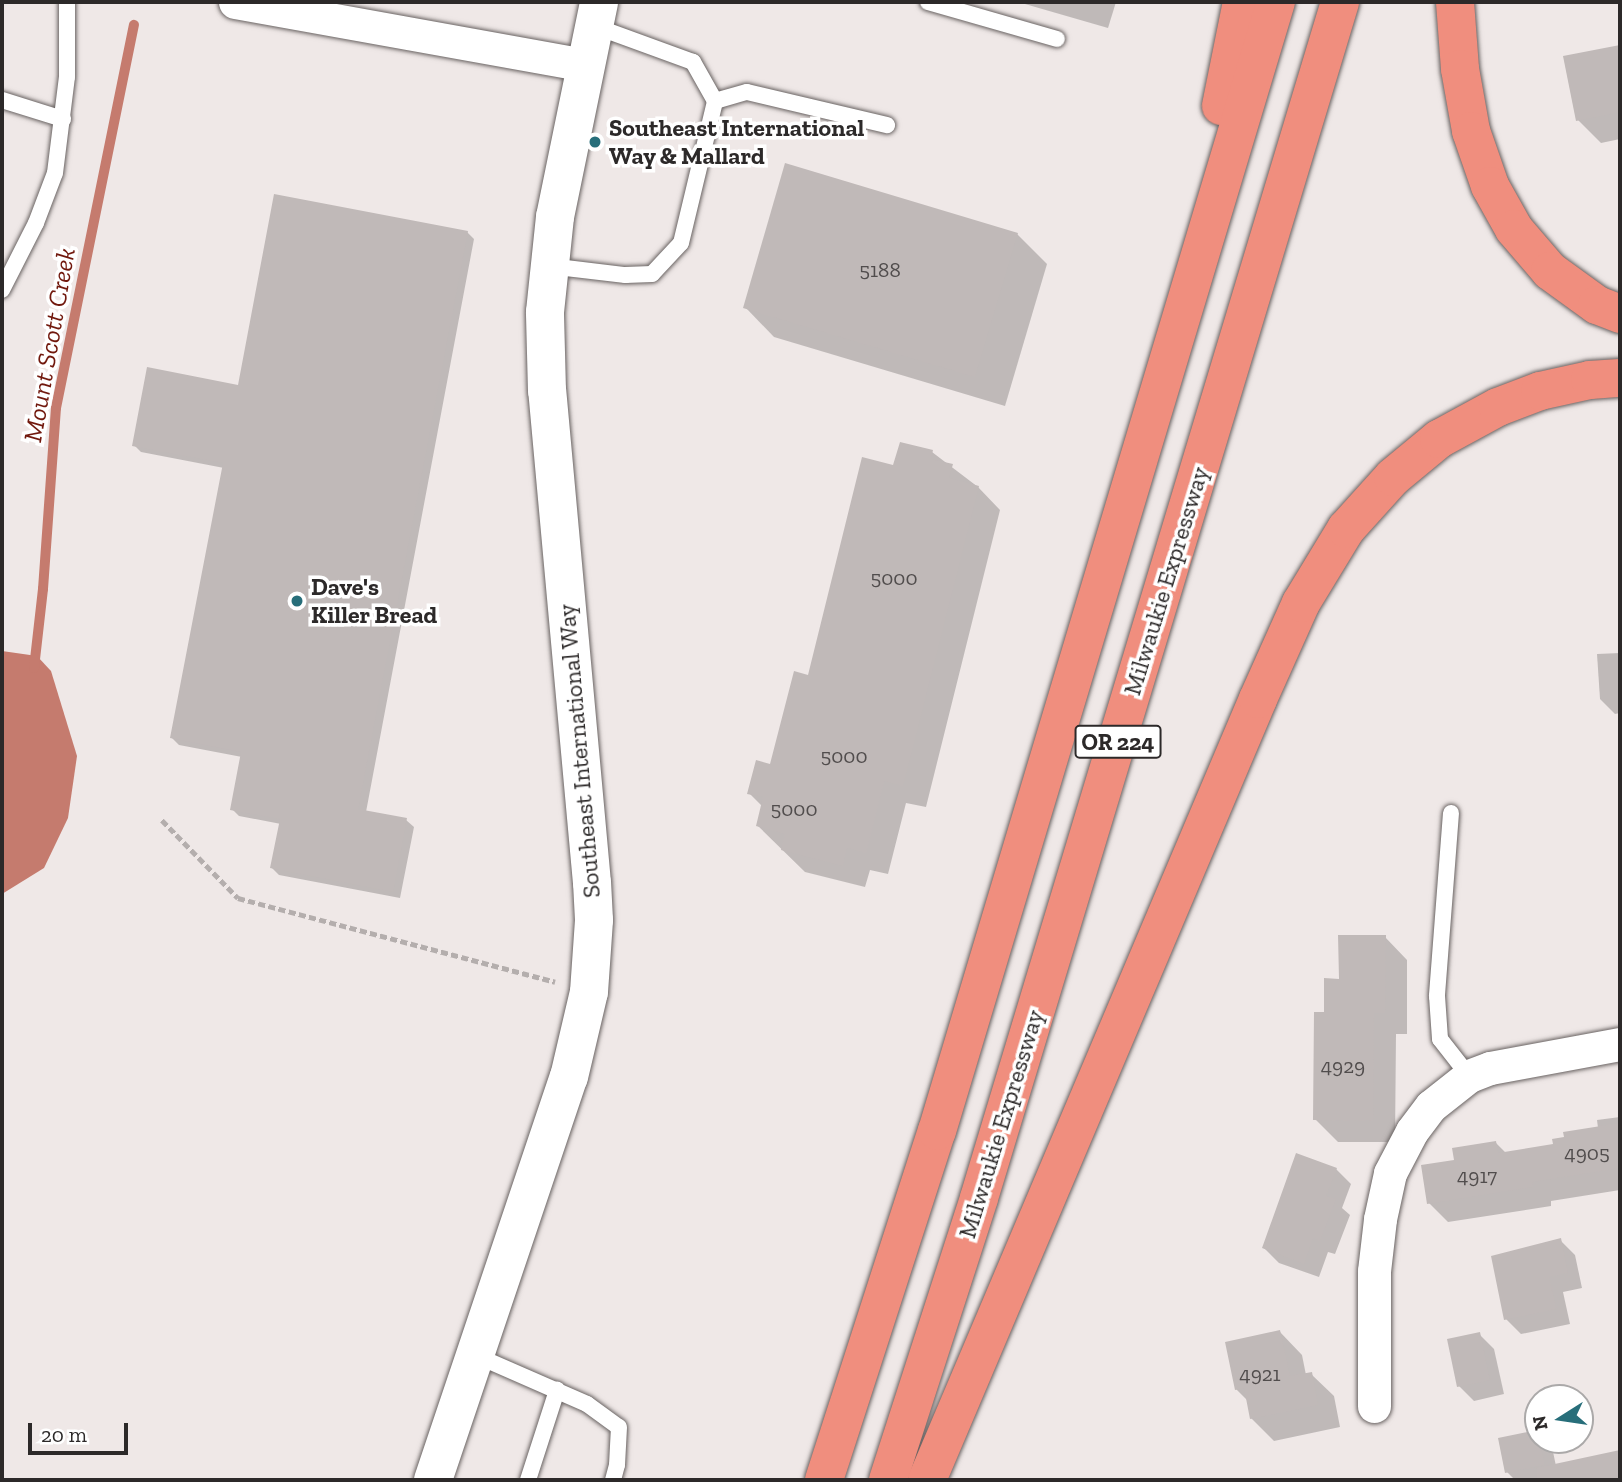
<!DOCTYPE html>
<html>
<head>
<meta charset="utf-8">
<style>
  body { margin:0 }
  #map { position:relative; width:1622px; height:1482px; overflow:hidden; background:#efe8e7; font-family:"Zilla Slab",serif }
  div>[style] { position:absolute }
  .water>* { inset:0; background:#c57b6e }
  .shadow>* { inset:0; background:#0003 }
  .stream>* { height:10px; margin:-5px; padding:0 5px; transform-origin:5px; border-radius:5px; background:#c57b6e }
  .building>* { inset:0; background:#c0b9b8 }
  .path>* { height:4.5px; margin-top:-2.25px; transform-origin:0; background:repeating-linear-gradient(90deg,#b4aead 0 7px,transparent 0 10.5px) }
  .roads { filter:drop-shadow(0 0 2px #696362) drop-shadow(0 0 2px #696362) }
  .service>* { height:16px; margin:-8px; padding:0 8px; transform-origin:8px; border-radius:8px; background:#fff }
  .minor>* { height:33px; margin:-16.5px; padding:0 16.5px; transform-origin:16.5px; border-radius:16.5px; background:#fff }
  .tertiary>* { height:38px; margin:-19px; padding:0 19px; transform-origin:19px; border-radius:19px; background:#fff }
  .trunk>* { height:38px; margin:-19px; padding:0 19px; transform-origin:19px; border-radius:19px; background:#f08e7e }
  .dots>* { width:19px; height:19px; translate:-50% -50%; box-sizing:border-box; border:4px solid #fff; border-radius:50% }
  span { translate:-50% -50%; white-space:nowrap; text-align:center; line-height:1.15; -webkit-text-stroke:7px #fff; paint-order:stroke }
  .number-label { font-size:21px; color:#514d4d }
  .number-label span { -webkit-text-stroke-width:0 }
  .shield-label span { padding:2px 5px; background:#fff; border:2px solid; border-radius:5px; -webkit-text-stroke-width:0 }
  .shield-label { font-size:23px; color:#2c2929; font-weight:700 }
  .poi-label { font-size:24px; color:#2c2929; font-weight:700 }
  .left { translate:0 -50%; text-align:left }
  .street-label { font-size:24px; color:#2c2929 }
  .water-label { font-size:26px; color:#71180d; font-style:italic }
  .frame { position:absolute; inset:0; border:4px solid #2c2929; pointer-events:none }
  .north { position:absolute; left:1524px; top:1384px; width:70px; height:70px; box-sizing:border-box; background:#fff; border:2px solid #aba9a9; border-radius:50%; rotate:258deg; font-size:19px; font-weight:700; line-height:28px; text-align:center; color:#2c2929 }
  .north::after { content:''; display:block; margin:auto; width:24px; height:32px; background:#276e7a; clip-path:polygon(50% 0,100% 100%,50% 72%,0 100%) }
  .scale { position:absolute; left:28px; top:1423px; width:100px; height:32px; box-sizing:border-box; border:4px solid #2c2929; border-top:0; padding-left:9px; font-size:21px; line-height:24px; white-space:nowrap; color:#2c2929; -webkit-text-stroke:5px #fff; paint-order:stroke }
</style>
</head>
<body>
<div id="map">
  <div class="water">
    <i style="clip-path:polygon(2px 651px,37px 656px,51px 671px,77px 756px,68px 818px,44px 868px,2px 894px)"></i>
  </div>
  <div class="shadow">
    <i style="clip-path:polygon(1018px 2px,1116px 2px,1108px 28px)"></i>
    <i style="clip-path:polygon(1620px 46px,1620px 139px,1601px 143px,1578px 120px,1565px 57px)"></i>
    <i style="clip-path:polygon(467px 232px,474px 239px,366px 812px,406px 820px,414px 827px,400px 898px,279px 875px,272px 868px,281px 824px,239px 816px,232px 809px,242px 757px,179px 745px,172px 738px,224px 468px,141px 452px,134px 445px,240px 387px)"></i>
    <i style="clip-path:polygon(1017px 234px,1047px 264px,1005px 406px,774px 337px,745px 307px)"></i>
    <i style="clip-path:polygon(932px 452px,978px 487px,1000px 510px,926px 807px,906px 803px,888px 874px,870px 870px,865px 887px,805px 872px,758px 826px,763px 807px,749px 793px,772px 766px,895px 468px)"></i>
    <i style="clip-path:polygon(1620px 653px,1620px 713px,1615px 714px,1600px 699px,1597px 654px)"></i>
    <i style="clip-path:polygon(1385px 937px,1407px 960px,1407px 1034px,1396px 1034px,1395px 1142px,1338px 1142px,1315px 1119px,1325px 1014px)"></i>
    <i style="clip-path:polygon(1620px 1117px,1620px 1190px,1551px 1201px,1551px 1206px,1448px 1222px,1429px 1203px,1456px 1161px,1496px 1143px,1506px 1153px,1555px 1145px,1598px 1128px,1597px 1120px)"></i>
    <i style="clip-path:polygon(1336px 1169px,1351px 1184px,1342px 1208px,1350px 1215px,1335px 1254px,1328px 1252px,1319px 1277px,1279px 1263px,1264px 1248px)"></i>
    <i style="clip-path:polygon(1560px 1240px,1575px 1255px,1582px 1288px,1563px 1292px,1570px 1324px,1521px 1334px,1506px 1319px)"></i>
    <i style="clip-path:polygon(1280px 1332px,1302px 1355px,1306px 1375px,1311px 1374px,1334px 1396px,1340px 1427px,1274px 1441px,1251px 1418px,1248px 1401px,1236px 1389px)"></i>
    <i style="clip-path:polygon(1479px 1334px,1494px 1349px,1504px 1394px,1474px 1401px,1459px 1386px)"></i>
    <i style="clip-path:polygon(1537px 1432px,1538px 1440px,1545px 1440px,1552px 1447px,1556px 1466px,1620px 1452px,1620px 1480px,1515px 1480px,1507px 1472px)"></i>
  </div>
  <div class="stream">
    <i style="left:34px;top:668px;width:80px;rotate:-83.5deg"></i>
    <i style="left:43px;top:589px;width:181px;rotate:-85.9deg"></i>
    <i style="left:56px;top:408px;width:391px;rotate:-78.5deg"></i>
  </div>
  <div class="building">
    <i style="clip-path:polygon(1620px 45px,1620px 112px,1576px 121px,1563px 56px)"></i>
    <i style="clip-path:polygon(785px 163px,1018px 233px,975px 377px,743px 308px)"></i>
    <i style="clip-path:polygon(274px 194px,468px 231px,358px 809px,407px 818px,393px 892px,270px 868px,280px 819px,230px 810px,241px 752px,170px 738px,223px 463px,132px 446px,147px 367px,238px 385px)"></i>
    <i style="clip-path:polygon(900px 442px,933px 450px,931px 459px,953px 464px,949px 478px,979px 486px,903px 786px,884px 781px,866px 853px,847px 848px,843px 866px,781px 850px,785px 834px,756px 826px,763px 797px,747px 794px,756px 760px,770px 764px,794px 671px,808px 675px,862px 457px,893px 465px)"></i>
    <i style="clip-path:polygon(1338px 935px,1386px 935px,1385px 1013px,1374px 1013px,1373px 1121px,1313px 1120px,1314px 1012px,1324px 1012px,1324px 978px,1339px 979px)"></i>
    <i style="clip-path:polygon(1620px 1123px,1620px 1168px,1532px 1182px,1533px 1187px,1427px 1204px,1421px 1165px,1454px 1160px,1452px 1148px,1496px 1141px,1498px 1153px,1553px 1144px,1552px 1139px,1564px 1137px,1563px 1132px)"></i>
    <i style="clip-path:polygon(1296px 1153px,1337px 1168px,1326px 1196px,1336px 1199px,1320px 1241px,1313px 1238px,1304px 1264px,1262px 1248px)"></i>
    <i style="clip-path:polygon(1561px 1238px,1568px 1273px,1549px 1277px,1556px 1309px,1504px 1320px,1491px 1256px)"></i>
    <i style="clip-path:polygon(1280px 1330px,1290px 1376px,1312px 1372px,1318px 1405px,1250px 1419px,1244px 1388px,1235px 1390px,1225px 1342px)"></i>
    <i style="clip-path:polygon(1480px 1332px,1490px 1380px,1457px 1387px,1447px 1339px)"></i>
    <i style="clip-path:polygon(1537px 1430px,1545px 1465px,1505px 1473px,1498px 1438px)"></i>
    <i style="clip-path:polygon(1620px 1450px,1620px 1480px,1537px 1480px,1536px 1468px)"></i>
  </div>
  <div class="path">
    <i style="left:162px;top:820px;width:109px;rotate:45.7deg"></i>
    <i style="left:238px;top:898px;width:328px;rotate:14.8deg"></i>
  </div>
  <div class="roads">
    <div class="service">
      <i style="left:928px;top:2px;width:134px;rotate:16deg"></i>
      <i style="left:2px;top:100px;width:64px;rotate:17.3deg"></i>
      <i style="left:715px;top:101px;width:33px;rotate:-16deg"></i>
      <i style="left:747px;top:92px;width:144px;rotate:13.3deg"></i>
      <i style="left:549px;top:266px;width:77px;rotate:6.8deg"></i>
      <i style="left:625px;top:275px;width:27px;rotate:-2deg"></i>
      <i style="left:652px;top:274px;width:42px;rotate:-46.9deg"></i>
      <i style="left:681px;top:243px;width:146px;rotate:-76.5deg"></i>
      <i style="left:715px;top:101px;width:45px;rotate:-119.4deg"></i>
      <i style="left:693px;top:62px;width:105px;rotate:-160deg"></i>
      <i style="left:2px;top:290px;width:75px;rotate:-63.1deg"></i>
      <i style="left:36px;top:223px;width:53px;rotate:-69.2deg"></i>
      <i style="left:55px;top:173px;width:97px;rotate:-82.9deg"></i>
      <i style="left:67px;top:77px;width:75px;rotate:-90deg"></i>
      <i style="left:1451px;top:813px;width:184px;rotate:94.4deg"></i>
      <i style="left:1437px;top:996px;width:43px;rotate:86deg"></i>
      <i style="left:1440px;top:1039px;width:47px;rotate:51.9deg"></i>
      <i style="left:475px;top:1355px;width:122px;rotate:23.6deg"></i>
      <i style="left:587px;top:1404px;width:39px;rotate:36deg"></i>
      <i style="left:619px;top:1427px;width:38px;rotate:93deg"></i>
      <i style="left:617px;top:1465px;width:16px;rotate:105deg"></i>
      <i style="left:528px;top:1480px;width:95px;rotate:-72.1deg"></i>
    </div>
    <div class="minor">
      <i style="left:235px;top:2px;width:355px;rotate:10.2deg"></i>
      <i style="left:1374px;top:1406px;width:135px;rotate:-90deg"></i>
      <i style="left:1374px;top:1271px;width:52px;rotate:-83.4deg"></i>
      <i style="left:1380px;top:1219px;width:47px;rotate:-77.7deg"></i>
      <i style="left:1390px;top:1173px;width:47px;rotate:-62.4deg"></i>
      <i style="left:1412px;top:1131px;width:31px;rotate:-53deg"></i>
      <i style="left:1431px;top:1106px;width:48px;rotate:-38.3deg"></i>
      <i style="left:1469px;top:1076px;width:22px;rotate:-21deg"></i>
      <i style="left:1490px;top:1068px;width:132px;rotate:-10.5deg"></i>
    </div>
    <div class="tertiary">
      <i style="left:433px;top:1480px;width:425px;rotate:-71.4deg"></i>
      <i style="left:569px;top:1077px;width:87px;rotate:-76.8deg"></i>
      <i style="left:589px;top:992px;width:72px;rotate:-86deg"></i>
      <i style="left:594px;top:920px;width:37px;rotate:-93deg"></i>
      <i style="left:592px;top:883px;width:494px;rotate:-95.2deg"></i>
      <i style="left:547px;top:391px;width:79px;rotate:-91.5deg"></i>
      <i style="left:545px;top:312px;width:96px;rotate:-84deg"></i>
      <i style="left:555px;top:217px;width:219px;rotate:-78.4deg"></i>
    </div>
    <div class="trunk">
      <i style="left:1455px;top:2px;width:67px;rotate:85.7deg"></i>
      <i style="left:1460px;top:69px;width:63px;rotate:79.9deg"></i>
      <i style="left:1471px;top:131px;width:58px;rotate:70.9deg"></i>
      <i style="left:1490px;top:186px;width:49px;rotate:60.8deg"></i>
      <i style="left:1514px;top:229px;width:55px;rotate:49.4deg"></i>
      <i style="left:1550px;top:271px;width:58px;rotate:35.9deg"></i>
      <i style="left:1597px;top:305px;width:25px;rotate:21deg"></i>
      <i style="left:1221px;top:106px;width:106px;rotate:-78.6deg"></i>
      <i style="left:824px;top:1480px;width:367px;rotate:-72.1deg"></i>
      <i style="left:937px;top:1131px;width:1179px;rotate:-73.29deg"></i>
      <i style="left:888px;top:1480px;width:296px;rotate:-72.1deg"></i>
      <i style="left:979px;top:1198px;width:1249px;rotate:-73.2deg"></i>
      <i style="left:927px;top:1480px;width:848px;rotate:-67.03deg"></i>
      <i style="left:1258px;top:699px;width:105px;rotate:-65.9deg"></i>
      <i style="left:1301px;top:603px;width:87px;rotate:-58.7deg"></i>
      <i style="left:1346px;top:529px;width:70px;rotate:-47.9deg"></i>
      <i style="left:1393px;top:477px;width:60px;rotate:-39.6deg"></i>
      <i style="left:1439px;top:439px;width:67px;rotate:-28.5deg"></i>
      <i style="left:1498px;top:407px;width:45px;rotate:-20.9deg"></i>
      <i style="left:1540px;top:391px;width:51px;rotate:-12.4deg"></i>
      <i style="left:1590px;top:380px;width:30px;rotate:-4deg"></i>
    </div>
  </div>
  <div class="dots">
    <i style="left:595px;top:142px;background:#276e7a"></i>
    <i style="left:297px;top:601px;background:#276e7a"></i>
  </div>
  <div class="number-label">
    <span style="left:880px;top:270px">5188</span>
    <span style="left:894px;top:578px">5000</span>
    <span style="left:844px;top:756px">5000</span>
    <span style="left:794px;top:809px">5000</span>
    <span style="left:1343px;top:1066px">4929</span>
    <span style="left:1587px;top:1153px">4905</span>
    <span style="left:1477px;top:1176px">4917</span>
    <span style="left:1260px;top:1374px">4921</span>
  </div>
  <div class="shield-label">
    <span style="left:1118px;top:742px">OR 224</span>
  </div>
  <div class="poi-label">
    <span class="left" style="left:609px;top:142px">Southeast International<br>Way &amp; Mallard</span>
    <span class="left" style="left:311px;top:601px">Dave's<br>Killer Bread</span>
  </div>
  <div class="street-label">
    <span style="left:1166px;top:581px;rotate:-73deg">Milwaukie Expressway</span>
    <span style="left:579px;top:751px;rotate:-95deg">Southeast International Way</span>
    <span style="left:1001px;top:1124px;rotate:-73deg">Milwaukie Expressway</span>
  </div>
  <div class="water-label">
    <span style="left:50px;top:345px;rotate:-80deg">Mount Scott Creek</span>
  </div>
  <div class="frame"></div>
  <div class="north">N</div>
  <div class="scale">20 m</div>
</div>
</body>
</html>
